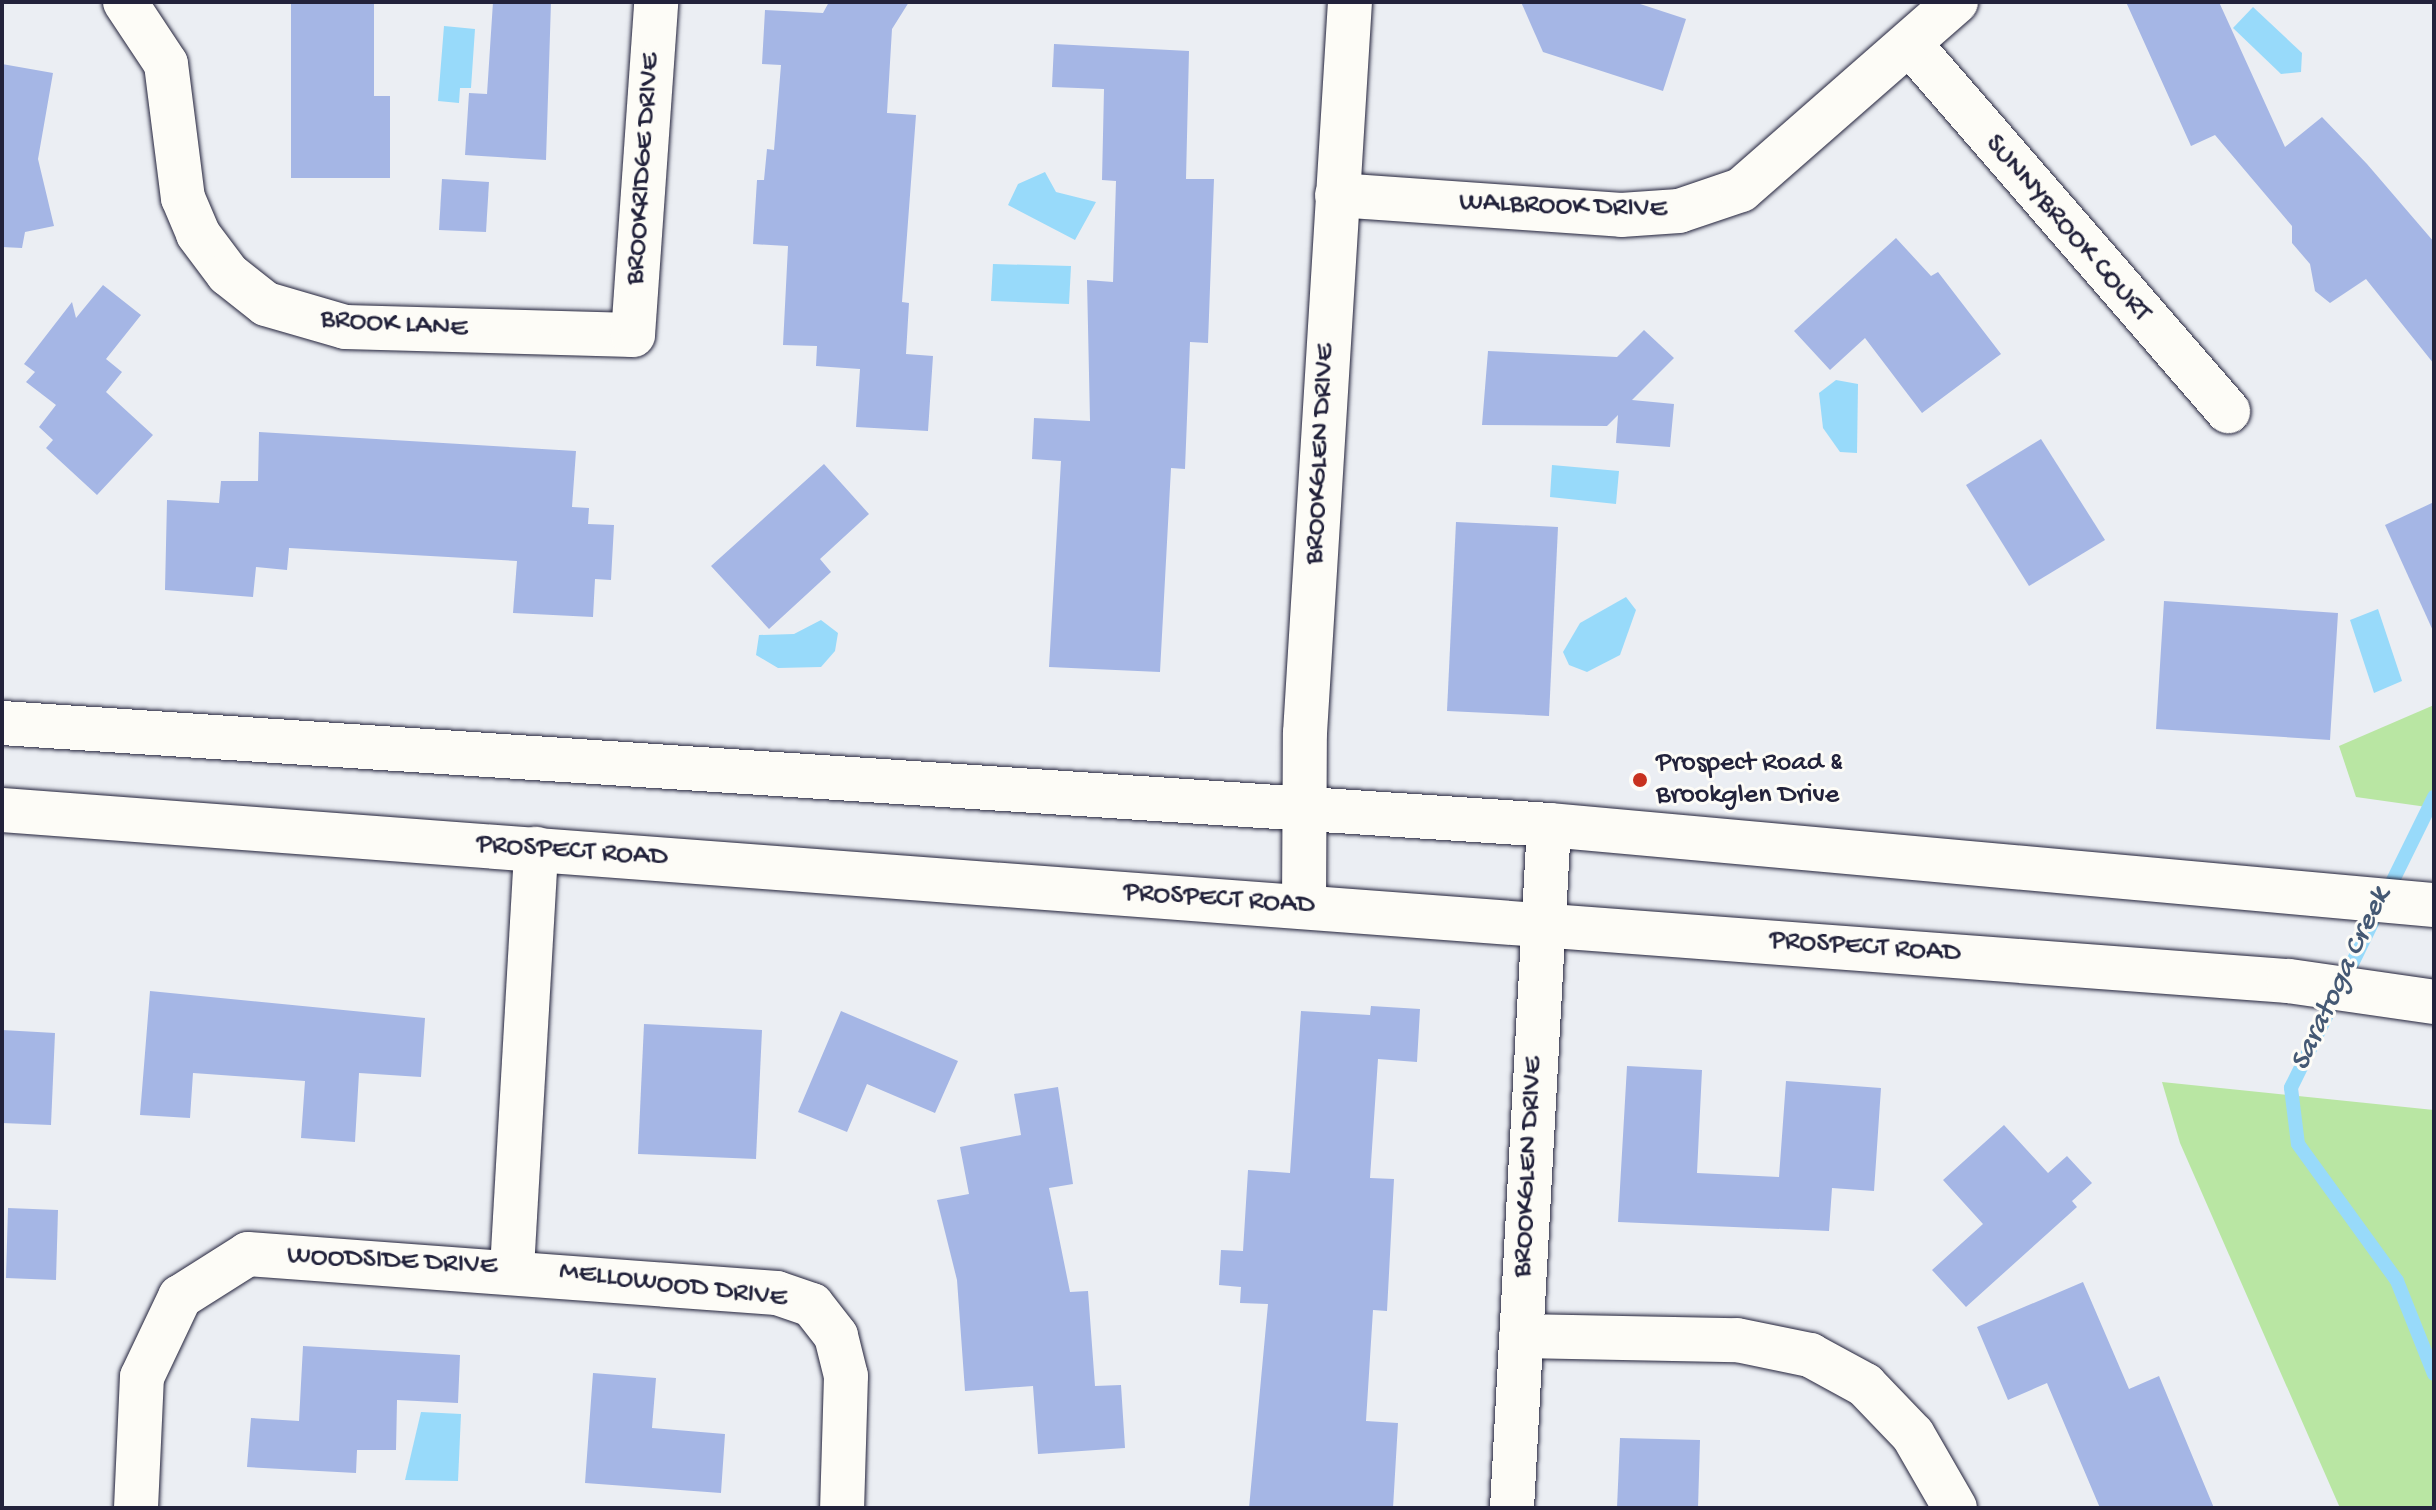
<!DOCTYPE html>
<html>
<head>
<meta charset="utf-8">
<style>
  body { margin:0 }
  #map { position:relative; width:2436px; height:1510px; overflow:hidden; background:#ebeef3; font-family:"Gochi Hand",sans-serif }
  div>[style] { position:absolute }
  .green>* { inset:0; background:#b9e6a3 }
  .water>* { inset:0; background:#98dafa }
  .stream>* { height:14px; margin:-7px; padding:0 7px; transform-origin:7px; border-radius:7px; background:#98dafa }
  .building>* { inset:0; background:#a5b6e5 }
  .roads { filter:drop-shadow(0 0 2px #22223b) drop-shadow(0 0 2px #22223b) }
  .minor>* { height:44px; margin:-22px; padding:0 22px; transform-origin:22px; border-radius:22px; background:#fdfcf7 }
  .primary>* { height:44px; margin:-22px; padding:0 22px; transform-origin:22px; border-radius:22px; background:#fdfcf7 }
  .dots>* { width:22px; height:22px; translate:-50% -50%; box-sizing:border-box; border:4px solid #fdfcf7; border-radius:50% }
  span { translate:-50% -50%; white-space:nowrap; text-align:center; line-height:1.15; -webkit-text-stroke:6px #fdfcf7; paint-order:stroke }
  .street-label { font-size:28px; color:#22223b }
  .poi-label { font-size:28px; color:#22223b }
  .left { translate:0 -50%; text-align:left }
  .water-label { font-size:30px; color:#455974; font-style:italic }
  .frame { position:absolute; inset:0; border:4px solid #22223b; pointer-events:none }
</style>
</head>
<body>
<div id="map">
  <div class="green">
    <i style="clip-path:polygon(2434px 705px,2434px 808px,2356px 797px,2339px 746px)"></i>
    <i style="clip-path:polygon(2162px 1082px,2434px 1110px,2434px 1508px,2340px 1508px,2180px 1143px)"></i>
  </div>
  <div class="water">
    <i style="clip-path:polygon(2253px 7px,2302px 53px,2301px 72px,2281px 74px,2233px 28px)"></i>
    <i style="clip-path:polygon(444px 26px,475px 29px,471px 88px,460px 88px,459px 103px,438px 101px)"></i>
    <i style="clip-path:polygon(1045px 172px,1056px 192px,1096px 202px,1075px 240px,1008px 205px,1018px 184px)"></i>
    <i style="clip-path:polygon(993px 264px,1071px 266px,1069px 304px,991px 301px)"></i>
    <i style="clip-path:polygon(1836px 380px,1858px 384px,1857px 453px,1840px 452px,1823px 428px,1819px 393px)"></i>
    <i style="clip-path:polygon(1552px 465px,1619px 471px,1616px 504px,1550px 497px)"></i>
    <i style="clip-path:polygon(1626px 597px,1636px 610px,1620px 655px,1587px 672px,1569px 665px,1563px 652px,1580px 623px)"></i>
    <i style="clip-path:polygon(2378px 609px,2402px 681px,2374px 693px,2350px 620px)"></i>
    <i style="clip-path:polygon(821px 620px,838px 633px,835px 651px,821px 667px,778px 668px,756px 655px,759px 635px,794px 634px)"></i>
    <i style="clip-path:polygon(421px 1412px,461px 1414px,458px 1481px,405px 1480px)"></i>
  </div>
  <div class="stream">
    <i style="left:2434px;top:797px;width:324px;rotate:116.2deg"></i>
    <i style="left:2291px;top:1088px;width:56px;rotate:82.9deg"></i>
    <i style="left:2298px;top:1144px;width:169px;rotate:54.1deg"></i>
    <i style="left:2397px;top:1281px;width:100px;rotate:68.3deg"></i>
  </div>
  <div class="building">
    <i style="clip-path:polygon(291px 2px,374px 2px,374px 96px,390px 96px,390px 178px,291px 178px)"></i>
    <i style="clip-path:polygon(493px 2px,551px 2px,546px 160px,465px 155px,469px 93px,487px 94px)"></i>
    <i style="clip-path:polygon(829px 2px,909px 2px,892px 29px,887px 113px,916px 115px,902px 302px,909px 303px,906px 354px,933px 356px,928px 431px,856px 427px,860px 369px,816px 366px,817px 346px,783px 345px,788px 246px,753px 244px,757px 180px,764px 180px,767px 149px,774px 150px,781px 65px,762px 64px,765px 10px,823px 13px)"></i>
    <i style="clip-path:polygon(1521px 2px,1634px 2px,1686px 19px,1663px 91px,1543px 52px)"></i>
    <i style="clip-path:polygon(2126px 2px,2219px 2px,2285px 147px,2322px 117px,2367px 164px,2434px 242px,2434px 364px,2366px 279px,2330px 303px,2315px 291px,2310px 264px,2292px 243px,2292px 226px,2215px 135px,2191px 146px)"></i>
    <i style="clip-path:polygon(1054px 44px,1189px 51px,1186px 179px,1214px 179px,1208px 343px,1190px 342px,1185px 469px,1171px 468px,1160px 672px,1049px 667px,1061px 461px,1032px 459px,1034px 418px,1090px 421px,1087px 280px,1113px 282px,1116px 181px,1102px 180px,1104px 89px,1052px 87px)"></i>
    <i style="clip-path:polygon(2px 64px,53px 73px,38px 159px,54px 226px,25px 232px,22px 248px,2px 247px)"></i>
    <i style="clip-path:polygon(442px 179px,489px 182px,486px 232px,439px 230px)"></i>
    <i style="clip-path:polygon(1896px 238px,1931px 276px,1938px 272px,2001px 354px,1922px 413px,1865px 338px,1830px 370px,1794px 331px)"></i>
    <i style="clip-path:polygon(103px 285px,141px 315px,106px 359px,122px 372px,106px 392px,153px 435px,97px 495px,46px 448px,53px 440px,39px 427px,56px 405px,26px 382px,35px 372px,24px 364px,72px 302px,76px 318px)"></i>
    <i style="clip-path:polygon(1644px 330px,1674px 358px,1632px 400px,1674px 404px,1670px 447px,1616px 443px,1618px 415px,1607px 426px,1482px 425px,1488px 351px,1617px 357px)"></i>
    <i style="clip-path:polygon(259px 432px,576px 451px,572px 507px,589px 508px,588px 524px,614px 525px,611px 580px,595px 579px,593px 617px,513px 613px,517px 561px,289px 548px,287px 570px,256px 567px,253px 597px,165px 590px,167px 500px,219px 503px,221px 481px,258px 481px)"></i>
    <i style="clip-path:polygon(2041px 439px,2105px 540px,2029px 586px,1966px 485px)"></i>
    <i style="clip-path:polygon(824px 464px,869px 514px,820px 559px,831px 572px,769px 629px,711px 566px)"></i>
    <i style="clip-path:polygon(2434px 502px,2434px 633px,2385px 525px)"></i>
    <i style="clip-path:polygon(1456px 522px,1558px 527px,1549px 716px,1447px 711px)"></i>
    <i style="clip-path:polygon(2164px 601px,2338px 613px,2330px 740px,2156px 729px)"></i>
    <i style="clip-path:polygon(150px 991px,425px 1018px,421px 1077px,359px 1073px,355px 1142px,301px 1138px,305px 1081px,193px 1073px,190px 1118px,140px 1115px)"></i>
    <i style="clip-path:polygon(1371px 1006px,1420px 1009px,1417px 1062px,1378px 1059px,1370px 1178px,1394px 1179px,1387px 1311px,1373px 1310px,1366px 1421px,1398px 1423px,1393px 1508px,1249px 1508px,1268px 1304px,1240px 1303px,1241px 1287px,1219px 1285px,1221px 1250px,1243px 1251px,1248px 1170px,1290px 1173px,1301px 1011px,1370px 1015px)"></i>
    <i style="clip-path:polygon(841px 1011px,958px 1061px,935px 1113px,867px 1084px,847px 1132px,798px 1112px)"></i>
    <i style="clip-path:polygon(644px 1024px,762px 1030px,756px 1159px,638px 1154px)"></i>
    <i style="clip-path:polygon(2px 1030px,55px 1033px,51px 1125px,2px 1123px)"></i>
    <i style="clip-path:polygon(1627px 1066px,1702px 1070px,1697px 1173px,1779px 1177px,1786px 1081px,1881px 1088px,1874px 1191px,1832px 1188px,1829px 1231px,1618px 1222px)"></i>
    <i style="clip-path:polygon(1058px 1087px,1073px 1184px,1049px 1188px,1070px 1292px,1088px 1291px,1095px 1386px,1121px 1385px,1125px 1448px,1038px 1454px,1033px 1386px,965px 1391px,957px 1280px,937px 1200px,969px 1194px,960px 1147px,1021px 1135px,1014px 1094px)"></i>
    <i style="clip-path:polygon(2004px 1125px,2048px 1173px,2067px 1156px,2092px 1183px,2072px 1201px,2077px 1207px,1966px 1307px,1932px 1270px,1983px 1224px,1943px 1180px)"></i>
    <i style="clip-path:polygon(8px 1208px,58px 1210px,56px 1280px,6px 1278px)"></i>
    <i style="clip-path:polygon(2083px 1282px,2129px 1389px,2159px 1376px,2214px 1508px,2100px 1508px,2047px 1383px,2008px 1400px,1977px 1327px)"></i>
    <i style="clip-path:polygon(303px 1346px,460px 1355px,458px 1403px,397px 1400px,396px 1450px,357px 1450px,356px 1473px,247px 1467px,251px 1418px,299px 1421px)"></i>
    <i style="clip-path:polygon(593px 1373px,656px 1378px,652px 1428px,725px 1434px,721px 1493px,585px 1483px)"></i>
    <i style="clip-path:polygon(1620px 1438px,1700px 1440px,1698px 1508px,1617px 1508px)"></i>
  </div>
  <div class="roads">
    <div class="minor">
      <i style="left:125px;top:2px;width:74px;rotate:56.5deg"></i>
      <i style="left:166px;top:64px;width:135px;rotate:82.8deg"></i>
      <i style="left:183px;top:198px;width:39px;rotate:67deg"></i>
      <i style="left:198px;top:234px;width:50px;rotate:53.1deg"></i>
      <i style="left:228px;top:274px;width:48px;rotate:38.3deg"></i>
      <i style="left:266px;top:304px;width:82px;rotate:16.2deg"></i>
      <i style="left:345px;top:327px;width:288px;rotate:1.6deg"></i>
      <i style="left:633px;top:335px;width:334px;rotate:-86deg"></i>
      <i style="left:1910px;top:44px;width:486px;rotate:49.1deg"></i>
      <i style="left:1337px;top:195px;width:285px;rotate:4deg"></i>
      <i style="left:1621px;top:215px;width:58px;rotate:-3.9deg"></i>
      <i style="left:1679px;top:211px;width:65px;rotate:-18.7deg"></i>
      <i style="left:1741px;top:190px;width:286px;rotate:-41.2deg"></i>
      <i style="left:1304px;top:906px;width:173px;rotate:-89.7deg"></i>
      <i style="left:1305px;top:733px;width:732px;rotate:-86.48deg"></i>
      <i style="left:512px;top:1269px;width:421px;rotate:-86.7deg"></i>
      <i style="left:1521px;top:1336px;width:216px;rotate:1.1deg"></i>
      <i style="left:1737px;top:1340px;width:75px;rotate:11.6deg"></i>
      <i style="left:1810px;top:1355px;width:63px;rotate:28.6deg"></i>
      <i style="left:1865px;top:1385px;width:69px;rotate:46.2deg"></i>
      <i style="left:1913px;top:1435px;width:84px;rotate:60.1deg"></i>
      <i style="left:136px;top:1508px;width:131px;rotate:-87.4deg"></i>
      <i style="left:142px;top:1377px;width:89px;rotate:-64.6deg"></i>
      <i style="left:180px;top:1297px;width:80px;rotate:-32.3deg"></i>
      <i style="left:248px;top:1254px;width:530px;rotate:4.22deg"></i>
      <i style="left:777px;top:1293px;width:37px;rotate:19deg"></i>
      <i style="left:812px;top:1305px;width:39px;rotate:52deg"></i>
      <i style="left:836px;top:1336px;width:41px;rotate:76deg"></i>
      <i style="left:846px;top:1376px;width:132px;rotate:91.7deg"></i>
      <i style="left:1512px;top:1508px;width:684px;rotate:-86.9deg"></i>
    </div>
    <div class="primary">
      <i style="left:2px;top:723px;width:1550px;rotate:3.77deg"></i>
      <i style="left:1549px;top:825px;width:889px;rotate:5.17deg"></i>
      <i style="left:2px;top:810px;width:2293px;rotate:4.28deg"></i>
      <i style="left:2289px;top:981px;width:147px;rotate:8.2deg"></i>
    </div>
  </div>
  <div class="dots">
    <i style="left:1640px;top:780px;background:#c8321e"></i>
  </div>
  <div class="street-label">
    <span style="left:644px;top:169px;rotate:-86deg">BROOKRIDGE DRIVE</span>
    <span style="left:1563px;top:207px;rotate:2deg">WALBROOK DRIVE</span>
    <span style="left:2067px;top:229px;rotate:49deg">SUNNYBROOK COURT</span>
    <span style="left:394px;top:325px;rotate:4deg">BROOK LANE</span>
    <span style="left:1321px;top:454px;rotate:-87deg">BROOKGLEN DRIVE</span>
    <span style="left:572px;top:852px;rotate:4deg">PROSPECT ROAD</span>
    <span style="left:1219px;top:900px;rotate:4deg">PROSPECT ROAD</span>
    <span style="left:1865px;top:948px;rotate:4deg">PROSPECT ROAD</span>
    <span style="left:1529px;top:1167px;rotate:-87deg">BROOKGLEN DRIVE</span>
    <span style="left:392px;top:1262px;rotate:3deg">WOODSIDE DRIVE</span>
    <span style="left:673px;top:1286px;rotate:7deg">MELLOWOOD DRIVE</span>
  </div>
  <div class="poi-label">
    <span class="left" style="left:1656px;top:780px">Prospect Road &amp;<br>Brookglen Drive</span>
  </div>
  <div class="water-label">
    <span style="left:2342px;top:980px;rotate:-65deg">Saratoga Creek</span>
  </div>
  <div class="frame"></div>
</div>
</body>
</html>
